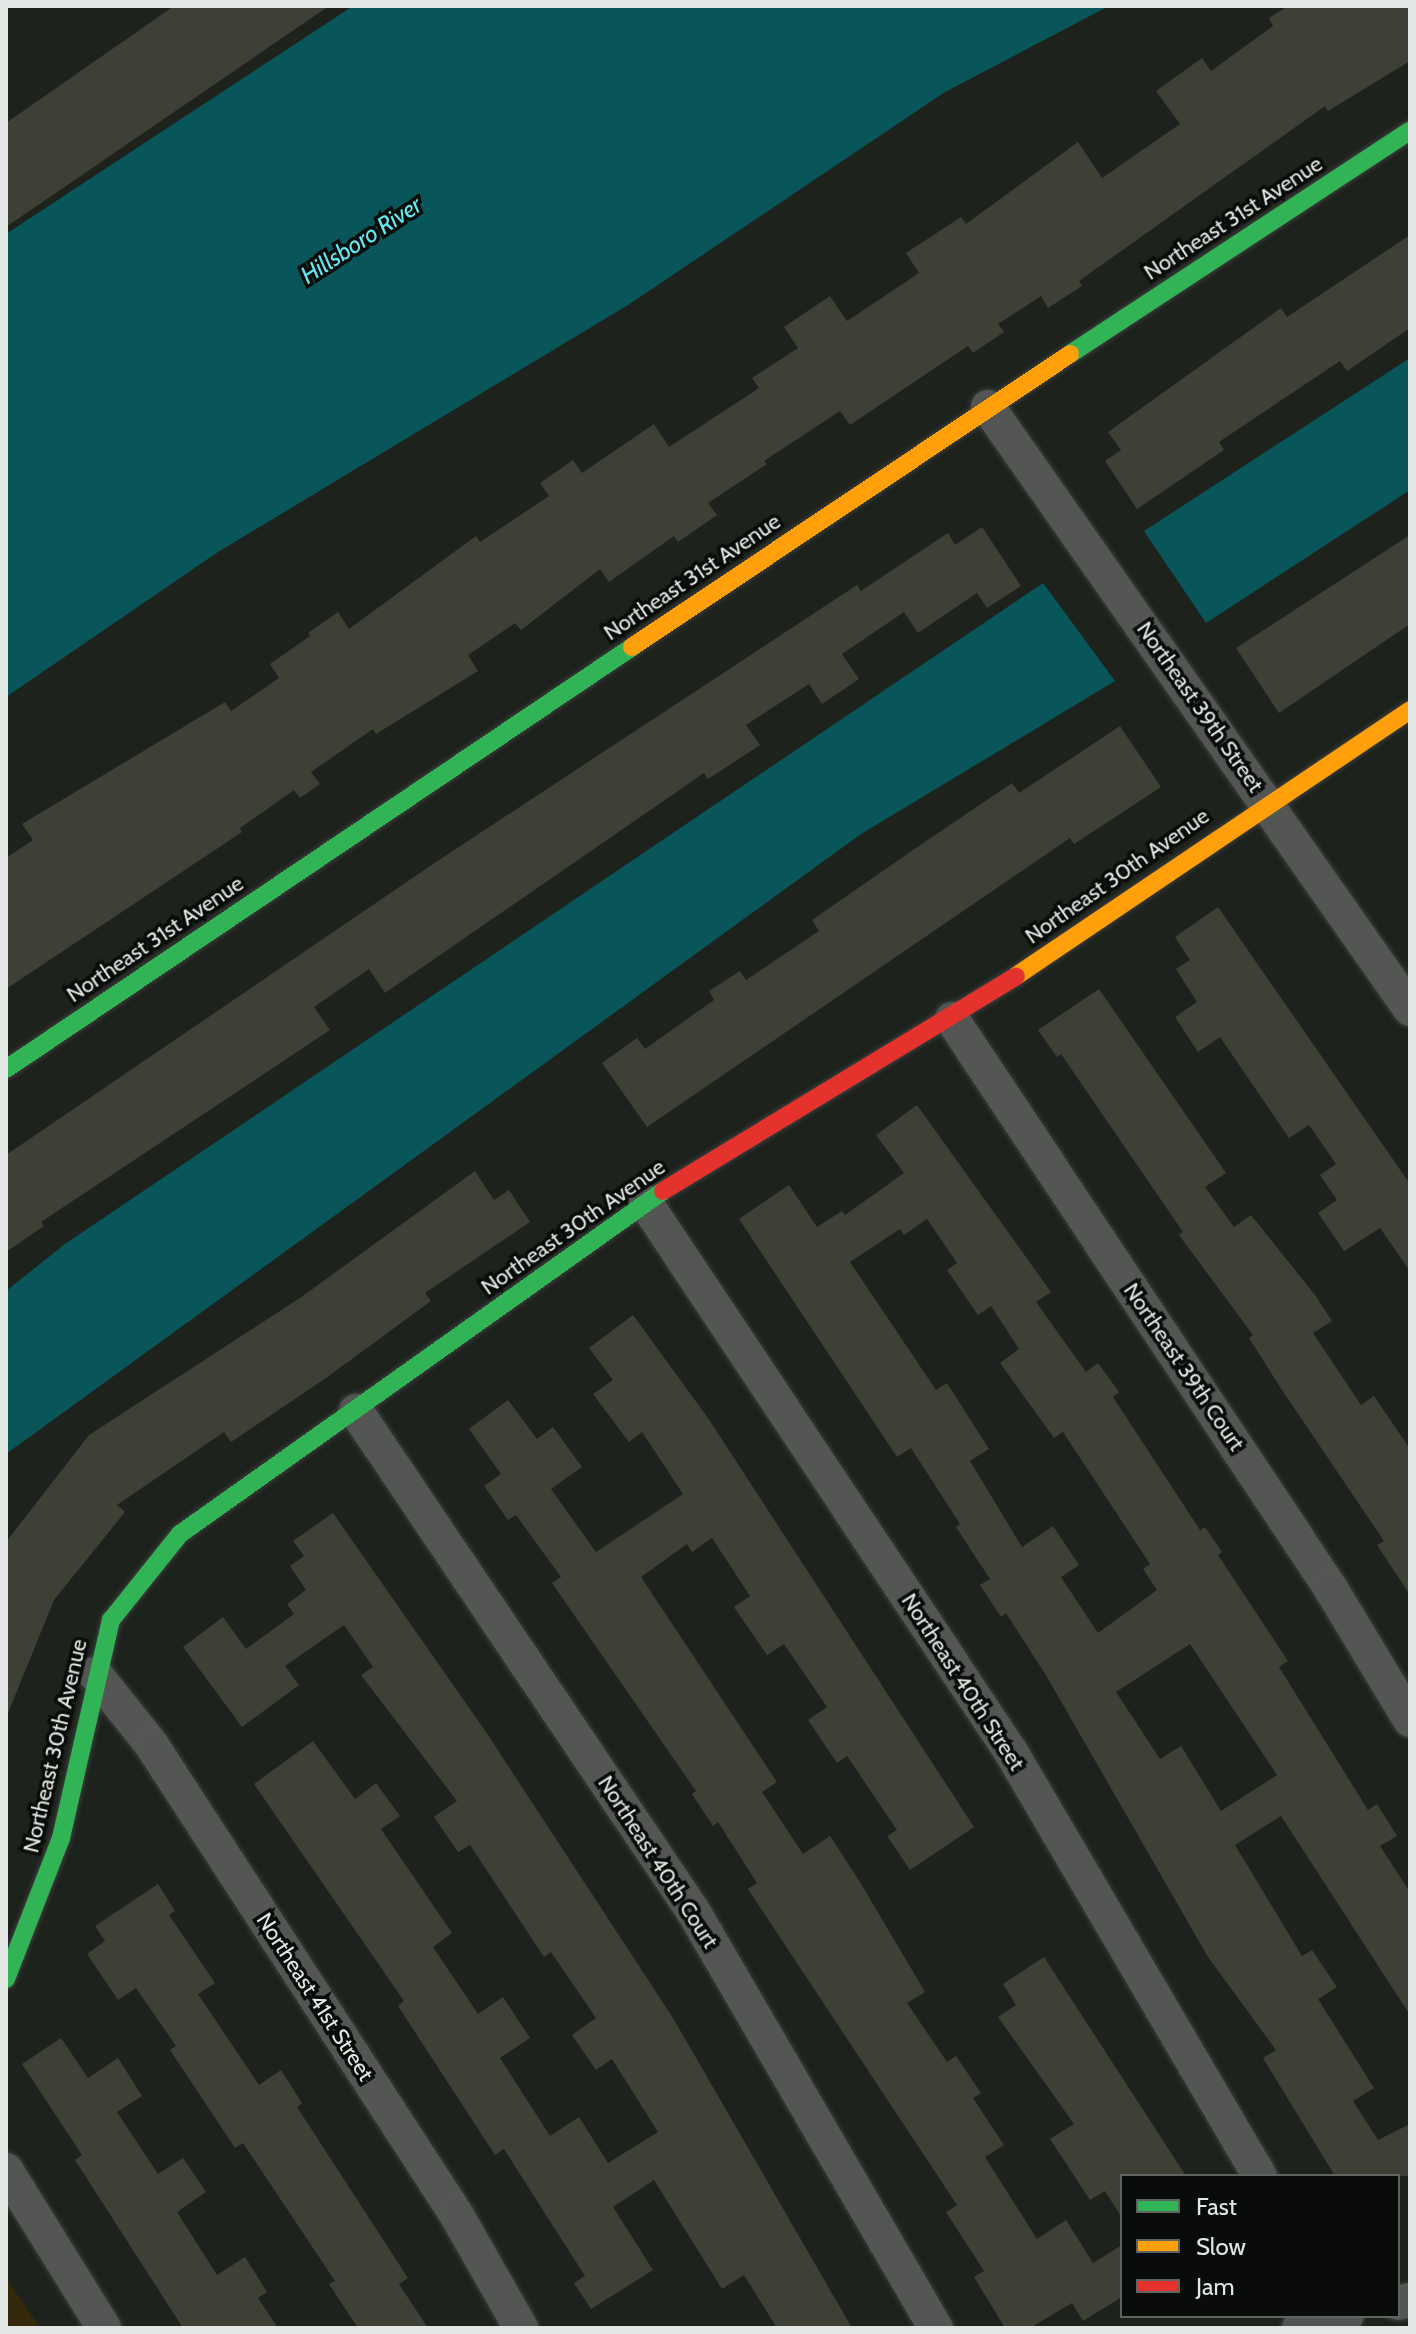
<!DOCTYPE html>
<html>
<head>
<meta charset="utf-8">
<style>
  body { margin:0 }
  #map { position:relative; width:1416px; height:2334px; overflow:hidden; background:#1e221d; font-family:Cabin,sans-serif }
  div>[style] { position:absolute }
  .green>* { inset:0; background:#35290b }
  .water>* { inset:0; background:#09565a }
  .building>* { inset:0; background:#3e4036 }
  .roads { filter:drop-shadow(0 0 2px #3c3f3c) drop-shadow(0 0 2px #3c3f3c) }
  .street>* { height:34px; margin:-17px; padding:0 17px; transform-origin:17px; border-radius:17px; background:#545653 }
  .fast>* { height:18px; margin:-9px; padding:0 9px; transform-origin:9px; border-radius:9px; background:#30b455 }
  .slow>* { height:18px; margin:-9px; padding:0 9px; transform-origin:9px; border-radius:9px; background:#ff9f0a }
  .jam>* { height:18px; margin:-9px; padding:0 9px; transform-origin:9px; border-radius:9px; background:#e5322d }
  span { translate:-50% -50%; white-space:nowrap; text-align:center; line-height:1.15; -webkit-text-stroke:7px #090c09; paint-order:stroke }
  .street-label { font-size:22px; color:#e3e7e3 }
  .water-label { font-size:24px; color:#61eaf4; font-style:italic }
  .frame { position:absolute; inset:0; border:8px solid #e3e7e3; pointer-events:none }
  .legend { position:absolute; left:1120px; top:2174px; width:280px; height:144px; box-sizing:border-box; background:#090c09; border:2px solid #606460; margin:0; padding:10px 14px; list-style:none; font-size:24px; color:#e3e7e3 }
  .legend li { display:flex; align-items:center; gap:16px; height:40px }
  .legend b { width:40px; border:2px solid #606460 }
</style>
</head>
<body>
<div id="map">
  <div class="green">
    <i style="clip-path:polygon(6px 2278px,28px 2310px,40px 2328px,6px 2328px)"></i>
  </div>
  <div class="water">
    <i style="clip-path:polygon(353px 6px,1109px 6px,945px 92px,628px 305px,218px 552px,6px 697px,6px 234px)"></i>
    <i style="clip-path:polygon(1410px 358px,1410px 490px,1206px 623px,1144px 531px)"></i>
    <i style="clip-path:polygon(1043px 583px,1115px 681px,861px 834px,6px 1454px,6px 1291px,65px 1244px)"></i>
  </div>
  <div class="building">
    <i style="clip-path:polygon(174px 6px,329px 6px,6px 227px,6px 123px)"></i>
    <i style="clip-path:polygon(1288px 6px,1410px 6px,1410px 61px,1328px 111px,1325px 106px,1079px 281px,1082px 286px,1048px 308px,1041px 296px,998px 324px,1004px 332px,973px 353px,968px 346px,850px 425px,840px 411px,764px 461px,767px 464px,708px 503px,717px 515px,678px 542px,674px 536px,609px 582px,600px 569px,521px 630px,515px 623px,468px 655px,478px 671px,376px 734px,373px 729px,311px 772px,320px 784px,300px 798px,294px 790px,240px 828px,242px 832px,6px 989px,6px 858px,33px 840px,22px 824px,225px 702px,231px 711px,279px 678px,270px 664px,310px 636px,308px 633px,338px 612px,349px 629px,476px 536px,480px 542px,549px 496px,540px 483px,573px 460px,582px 473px,654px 424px,669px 447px,759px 388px,752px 378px,798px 348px,784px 327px,830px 296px,847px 321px,919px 273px,906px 253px,961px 217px,966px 224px,1078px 142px,1102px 178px,1180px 124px,1156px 91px,1202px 58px,1211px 71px,1273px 26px,1269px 18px)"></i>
    <i style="clip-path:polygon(1410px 235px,1410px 328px,1347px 371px,1340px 361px,1219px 442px,1224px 450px,1137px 509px,1105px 461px,1121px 450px,1108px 432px,1281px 308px,1287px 317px)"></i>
    <i style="clip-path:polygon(982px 527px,1021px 586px,987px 608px,977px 593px,918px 633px,904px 612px,842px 654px,859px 679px,822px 704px,809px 684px,746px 725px,760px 745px,708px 779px,704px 773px,385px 993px,369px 969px,314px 1007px,330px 1030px,41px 1222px,44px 1226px,6px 1252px,6px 1155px,433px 864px,857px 585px,861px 591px,948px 533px,955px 545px)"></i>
    <i style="clip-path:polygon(1410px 535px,1410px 624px,1279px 713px,1236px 648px)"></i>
    <i style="clip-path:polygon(1120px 726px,1161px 787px,1074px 844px,1070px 838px,647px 1127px,602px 1063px,637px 1038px,645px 1049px,714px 1000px,709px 991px,740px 971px,746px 980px,819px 931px,812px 920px,916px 848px,1012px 783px,1019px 793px)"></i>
    <i style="clip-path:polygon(1218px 907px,1410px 1184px,1410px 1271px,1380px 1228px,1344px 1251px,1318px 1213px,1337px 1200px,1320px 1175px,1336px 1164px,1309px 1125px,1289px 1138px,1220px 1037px,1198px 1052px,1175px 1017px,1197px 1002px,1176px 969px,1190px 960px,1175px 937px)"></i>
    <i style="clip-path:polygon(1099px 989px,1226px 1173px,1205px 1187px,1234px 1227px,1251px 1215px,1315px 1295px,1332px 1321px,1313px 1333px,1361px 1405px,1374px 1396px,1410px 1449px,1410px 1595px,1377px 1545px,1384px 1541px,1280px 1387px,1249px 1338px,1253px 1335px,1179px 1235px,1183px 1232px,1061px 1054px,1057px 1057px,1038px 1030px)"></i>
    <i style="clip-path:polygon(evenodd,917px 1105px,1051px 1292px,1036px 1302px,1086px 1372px,1098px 1363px,1119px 1392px,1113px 1397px,1200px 1530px,1205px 1527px,1222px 1552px,1218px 1555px,1288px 1661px,1279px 1667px,1368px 1810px,1377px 1804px,1397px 1836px,1380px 1846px,1410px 1892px,1410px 2015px,1281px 1816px,1235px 1845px,1302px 1956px,1312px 1950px,1337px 1987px,1318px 1999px,1374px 2088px,1353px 2101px,1378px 2140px,1410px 2124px,1410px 2176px,1335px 2176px,1263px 2058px,1276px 2050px,1208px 1957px,1047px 1677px,1006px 1613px,1001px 1617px,980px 1585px,990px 1579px,956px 1527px,960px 1524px,911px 1448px,897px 1457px,739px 1219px,789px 1185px,817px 1227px,842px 1211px,845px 1215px,904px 1173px,876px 1135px,917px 1105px,927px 1219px,957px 1263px,947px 1270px,978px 1315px,991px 1306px,1019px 1349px,1000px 1363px,1054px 1438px,1063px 1432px,1150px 1564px,1143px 1569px,1157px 1590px,1098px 1633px,1061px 1577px,1079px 1565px,1053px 1526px,1022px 1547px,970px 1461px,989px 1449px,947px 1383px,936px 1390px,850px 1262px,900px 1229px,904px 1235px,927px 1219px,917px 1105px,1190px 1644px,1277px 1775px,1221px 1811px,1181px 1746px,1160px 1759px,1116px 1692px,1190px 1644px)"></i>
    <i style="clip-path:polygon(475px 1171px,494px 1200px,509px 1190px,530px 1222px,425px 1293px,431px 1301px,326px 1378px,231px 1442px,224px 1432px,117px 1505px,125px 1512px,54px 1600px,6px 1718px,6px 1542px,89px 1435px,300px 1298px)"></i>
    <i style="clip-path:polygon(633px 1315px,708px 1418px,974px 1827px,910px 1870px,887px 1836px,897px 1830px,847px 1756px,837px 1763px,808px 1720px,827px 1707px,784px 1644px,767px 1655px,734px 1607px,750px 1596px,712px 1538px,692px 1552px,687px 1544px,641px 1577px,777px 1782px,762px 1792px,803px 1854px,830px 1836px,860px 1882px,925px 1992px,907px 2003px,947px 2062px,956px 2056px,981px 2093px,973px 2098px,1004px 2145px,985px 2157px,1037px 2239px,1066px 2220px,1093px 2263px,1122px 2245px,1122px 2297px,1083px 2321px,1072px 2303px,1030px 2328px,1005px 2328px,974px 2277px,984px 2271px,946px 2212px,957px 2205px,748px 1889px,757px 1883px,718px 1822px,713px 1826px,692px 1794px,696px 1791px,552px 1583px,561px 1577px,516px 1515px,508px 1520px,484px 1486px,501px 1474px,469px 1429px,508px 1400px,537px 1439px,553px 1427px,582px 1467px,551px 1489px,596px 1552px,683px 1494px,642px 1432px,629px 1442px,593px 1394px,613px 1380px,589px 1348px)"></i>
    <i style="clip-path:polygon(333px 1513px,486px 1732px,673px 2018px,852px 2328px,777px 2328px,744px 2275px,722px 2289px,654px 2180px,613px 2207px,653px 2270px,591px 2309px,574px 2283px,585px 2276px,544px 2212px,504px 2149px,495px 2155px,398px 2006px,404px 2001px,254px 1784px,313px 1741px,355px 1799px,376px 1783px,400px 1816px,381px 1829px,452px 1933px,433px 1947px,478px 2014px,503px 1997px,530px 2038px,500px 2058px,550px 2136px,579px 2117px,608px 2163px,658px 2132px,612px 2059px,596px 2070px,572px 2035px,596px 2018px,551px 1952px,544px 1957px,470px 1845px,458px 1852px,434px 1817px,457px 1801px,361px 1675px,373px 1667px,344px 1625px,285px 1666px,299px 1685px,242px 1727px,183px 1647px,223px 1617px,246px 1649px,294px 1614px,287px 1604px,306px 1590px,290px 1566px,304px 1556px,293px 1541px)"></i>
    <i style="clip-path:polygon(158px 1884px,175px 1911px,169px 1915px,215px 1983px,198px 1994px,259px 2085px,281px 2070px,302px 2103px,297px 2107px,408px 2278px,399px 2284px,428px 2328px,358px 2328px,329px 2284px,335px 2281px,243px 2143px,235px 2148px,170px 2050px,176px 2046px,136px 1988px,118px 2000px,87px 1954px,105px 1941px,95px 1926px)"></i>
    <i style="clip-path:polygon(1044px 1957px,1186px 2176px,1122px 2176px,1122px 2218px,1105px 2191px,1090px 2200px,1050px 2139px,1074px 2124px,998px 2017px,1016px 2005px,1003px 1984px)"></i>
    <i style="clip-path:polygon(61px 2038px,88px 2078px,118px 2058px,142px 2096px,117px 2112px,158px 2174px,183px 2158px,206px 2192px,177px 2212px,217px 2275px,245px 2257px,267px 2292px,258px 2298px,278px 2328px,183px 2328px,75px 2160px,82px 2155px,22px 2064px)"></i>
  </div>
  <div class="roads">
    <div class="street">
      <i style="left:988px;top:407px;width:735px;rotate:54.97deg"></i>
      <i style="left:952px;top:1019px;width:685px;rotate:56.38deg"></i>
      <i style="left:1331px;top:1589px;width:153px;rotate:58.9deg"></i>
      <i style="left:645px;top:1202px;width:661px;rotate:56.36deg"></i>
      <i style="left:1011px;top:1752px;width:492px;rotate:59.6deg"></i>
      <i style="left:356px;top:1411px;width:603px;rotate:56.02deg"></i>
      <i style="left:693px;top:1911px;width:483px;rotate:59.8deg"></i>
      <i style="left:95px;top:1674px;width:90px;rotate:51.3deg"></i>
      <i style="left:151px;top:1744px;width:560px;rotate:57.02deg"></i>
      <i style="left:456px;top:2214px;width:131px;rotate:60.3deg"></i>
      <i style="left:6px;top:2170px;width:186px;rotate:58.2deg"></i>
      <i style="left:1398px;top:2303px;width:12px;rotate:-14deg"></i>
      <i style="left:1299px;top:2328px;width:49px;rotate:-14.3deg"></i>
    </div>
    <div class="fast">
      <i style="left:1070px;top:354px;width:407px;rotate:-33.3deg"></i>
      <i style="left:6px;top:1069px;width:755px;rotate:-33.98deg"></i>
      <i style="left:6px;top:1979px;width:151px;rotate:-68.7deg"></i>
      <i style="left:61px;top:1838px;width:224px;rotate:-77.1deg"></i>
      <i style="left:111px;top:1620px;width:110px;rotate:-51.3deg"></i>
      <i style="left:180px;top:1534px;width:592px;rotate:-35.38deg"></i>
    </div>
    <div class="slow">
      <i style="left:632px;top:647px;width:527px;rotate:-33.78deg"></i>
      <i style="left:1016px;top:976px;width:475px;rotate:-34deg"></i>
    </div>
    <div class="jam">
      <i style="left:663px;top:1191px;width:413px;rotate:-31.3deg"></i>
    </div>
  </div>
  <div class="street-label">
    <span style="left:1233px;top:218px;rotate:-33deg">Northeast 31st Avenue</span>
    <span style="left:692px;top:577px;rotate:-34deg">Northeast 31st Avenue</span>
    <span style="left:1200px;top:707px;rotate:55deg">Northeast 39th Street</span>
    <span style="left:1117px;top:876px;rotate:-35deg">Northeast 30th Avenue</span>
    <span style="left:155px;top:939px;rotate:-34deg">Northeast 31st Avenue</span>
    <span style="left:573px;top:1227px;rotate:-35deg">Northeast 30th Avenue</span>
    <span style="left:1184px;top:1367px;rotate:56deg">Northeast 39th Court</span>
    <span style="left:963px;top:1682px;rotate:57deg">Northeast 40th Street</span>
    <span style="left:55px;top:1746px;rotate:-77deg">Northeast 30th Avenue</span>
    <span style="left:658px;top:1862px;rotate:57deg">Northeast 40th Court</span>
    <span style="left:315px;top:1997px;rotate:57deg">Northeast 41st Street</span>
  </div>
  <div class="water-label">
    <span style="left:361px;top:240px;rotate:-33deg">Hillsboro River</span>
  </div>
  <div class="frame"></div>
  <ul class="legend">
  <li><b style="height:10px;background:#30b455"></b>Fast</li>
  <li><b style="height:10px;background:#ff9f0a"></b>Slow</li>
  <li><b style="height:10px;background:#e5322d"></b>Jam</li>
  </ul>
</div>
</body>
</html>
